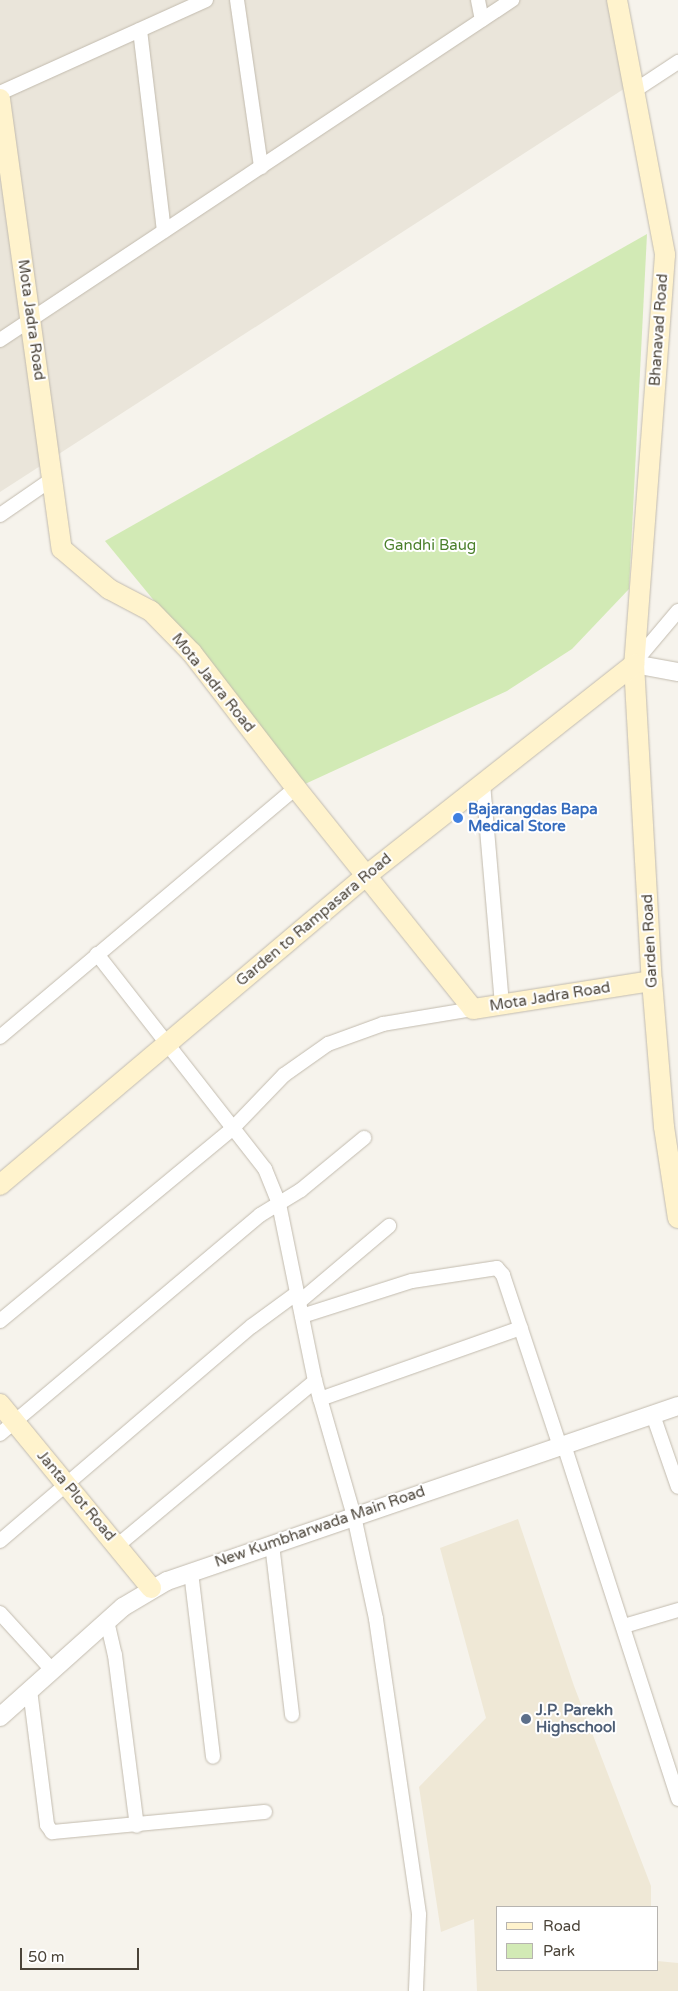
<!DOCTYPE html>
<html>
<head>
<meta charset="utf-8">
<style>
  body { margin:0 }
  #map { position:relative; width:678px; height:1991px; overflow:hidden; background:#f6f3ec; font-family:"Varela Round",sans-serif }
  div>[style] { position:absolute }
  .residential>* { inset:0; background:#eae5da }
  .education>* { inset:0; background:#efe8d6 }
  .green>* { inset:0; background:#d2eab5 }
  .roads { filter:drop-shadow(0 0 1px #c2bbae) drop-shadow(0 0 1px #c2bbae) }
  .minor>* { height:14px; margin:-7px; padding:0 7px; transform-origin:7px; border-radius:7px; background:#fff }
  .tertiary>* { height:18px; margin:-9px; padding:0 9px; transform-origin:9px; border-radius:9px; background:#fff }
  .secondary>* { height:20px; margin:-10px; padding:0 10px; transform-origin:10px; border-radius:10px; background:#fff3cd }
  .dots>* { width:14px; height:14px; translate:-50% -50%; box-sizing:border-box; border:2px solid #fff; border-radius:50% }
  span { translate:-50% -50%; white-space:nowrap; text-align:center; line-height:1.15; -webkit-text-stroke:4px #fff; paint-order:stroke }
  .street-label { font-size:15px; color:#4b4439 }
  .park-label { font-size:15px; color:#4a7f2a }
  .shop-label { font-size:15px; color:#366cbe; font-weight:700 }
  .left { translate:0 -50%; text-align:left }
  .service-label { font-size:15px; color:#4e5e75; font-weight:700 }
  .legend { position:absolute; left:496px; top:1906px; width:162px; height:65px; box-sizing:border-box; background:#fff; border:1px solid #b7b4b0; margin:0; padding:6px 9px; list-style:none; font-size:15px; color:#4b4439 }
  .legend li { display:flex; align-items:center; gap:10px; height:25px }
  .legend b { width:25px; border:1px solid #b7b4b0 }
  .scale { position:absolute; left:20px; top:1948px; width:119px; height:22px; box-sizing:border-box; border:2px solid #4b4439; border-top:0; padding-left:6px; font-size:15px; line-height:18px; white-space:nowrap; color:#4b4439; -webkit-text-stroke:4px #fff; paint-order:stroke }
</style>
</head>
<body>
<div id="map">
  <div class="residential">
    <i style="clip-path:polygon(0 0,617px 0,633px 83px,0 492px)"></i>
  </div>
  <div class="education">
    <i style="clip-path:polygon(518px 1519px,574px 1686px,651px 1886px,651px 1907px,497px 1907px,497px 1970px,657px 1970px,657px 1961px,678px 1963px,678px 1991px,477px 1991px,474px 1919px,441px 1932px,419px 1787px,486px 1718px,440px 1548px)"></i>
  </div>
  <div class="green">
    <i style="clip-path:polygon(647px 234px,629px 589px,572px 649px,507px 691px,305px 784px,105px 541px)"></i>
  </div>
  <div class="roads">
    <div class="minor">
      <i style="left:237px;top:0;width:169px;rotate:81.8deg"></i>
      <i style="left:478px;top:0;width:20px;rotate:79deg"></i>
      <i style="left:140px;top:30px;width:202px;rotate:83.2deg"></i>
      <i style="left:634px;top:91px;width:53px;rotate:-33.4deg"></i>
      <i style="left:0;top:93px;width:226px;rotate:-24.3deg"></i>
      <i style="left:0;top:340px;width:615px;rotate:-33.59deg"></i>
      <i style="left:0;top:515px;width:63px;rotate:-34.7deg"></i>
      <i style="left:634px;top:663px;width:68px;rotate:-49.8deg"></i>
      <i style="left:483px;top:783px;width:223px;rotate:85.1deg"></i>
      <i style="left:97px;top:954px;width:221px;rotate:52deg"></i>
      <i style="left:233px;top:1128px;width:74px;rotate:-46.1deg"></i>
      <i style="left:284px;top:1075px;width:54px;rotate:-35.2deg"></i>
      <i style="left:328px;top:1044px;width:59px;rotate:-20deg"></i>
      <i style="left:383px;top:1024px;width:91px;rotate:-9.5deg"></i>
      <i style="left:0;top:1037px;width:387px;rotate:-40.1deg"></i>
      <i style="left:299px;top:1302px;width:118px;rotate:-40.2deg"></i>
      <i style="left:302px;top:1316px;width:115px;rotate:-17.7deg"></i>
      <i style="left:412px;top:1281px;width:86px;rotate:-8.7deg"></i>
      <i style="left:497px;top:1268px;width:9px;rotate:49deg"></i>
      <i style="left:503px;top:1275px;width:180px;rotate:71.6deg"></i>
      <i style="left:0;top:1321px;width:303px;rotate:-39.6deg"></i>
      <i style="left:233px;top:1128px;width:52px;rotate:52deg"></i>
      <i style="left:265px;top:1169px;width:38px;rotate:68deg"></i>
      <i style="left:279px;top:1204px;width:181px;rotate:78.5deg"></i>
      <i style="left:315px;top:1381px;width:141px;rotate:73.9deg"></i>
      <i style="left:354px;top:1516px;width:105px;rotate:77.9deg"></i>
      <i style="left:376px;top:1619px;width:299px;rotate:81.7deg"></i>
      <i style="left:419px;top:1915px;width:76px;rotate:92.3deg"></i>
      <i style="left:320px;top:1399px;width:213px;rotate:-19.5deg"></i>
      <i style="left:653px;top:1415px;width:76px;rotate:70.9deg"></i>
      <i style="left:0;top:1434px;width:340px;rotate:-40.1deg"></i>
      <i style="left:260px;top:1215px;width:48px;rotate:-31.4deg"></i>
      <i style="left:301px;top:1190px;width:82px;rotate:-39.5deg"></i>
      <i style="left:564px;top:1445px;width:372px;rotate:72.1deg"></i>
      <i style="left:0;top:1541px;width:331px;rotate:-40.5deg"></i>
      <i style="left:252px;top:1326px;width:56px;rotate:-36.3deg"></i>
      <i style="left:272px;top:1544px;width:172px;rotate:83.3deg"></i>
      <i style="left:117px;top:1546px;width:258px;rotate:-39.8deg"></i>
      <i style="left:191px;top:1572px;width:186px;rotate:83.2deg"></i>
      <i style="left:0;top:1613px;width:77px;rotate:47.6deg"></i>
      <i style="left:107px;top:1621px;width:35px;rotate:77deg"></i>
      <i style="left:115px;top:1655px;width:172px;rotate:82.7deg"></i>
      <i style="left:624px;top:1626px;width:56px;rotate:-16.5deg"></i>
      <i style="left:30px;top:1690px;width:136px;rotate:82.8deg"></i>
      <i style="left:47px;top:1825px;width:9px;rotate:54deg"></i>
      <i style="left:52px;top:1832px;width:214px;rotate:-5.4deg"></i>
    </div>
    <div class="tertiary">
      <i style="left:634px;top:664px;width:45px;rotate:10.3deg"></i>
      <i style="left:0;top:1717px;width:165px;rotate:-41.8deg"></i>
      <i style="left:123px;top:1607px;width:51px;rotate:-30.6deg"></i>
      <i style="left:167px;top:1581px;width:540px;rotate:-18.9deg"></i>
    </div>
    <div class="secondary">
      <i style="left:617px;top:0;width:259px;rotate:79.3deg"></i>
      <i style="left:665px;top:255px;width:410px;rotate:94.3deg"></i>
      <i style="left:634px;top:664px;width:318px;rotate:86.8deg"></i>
      <i style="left:652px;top:981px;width:146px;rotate:85.3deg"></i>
      <i style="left:664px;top:1127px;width:92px;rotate:81.3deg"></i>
      <i style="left:0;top:99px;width:454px;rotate:82.2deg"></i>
      <i style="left:62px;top:549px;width:62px;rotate:40.4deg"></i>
      <i style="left:109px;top:589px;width:47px;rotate:27.6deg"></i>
      <i style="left:151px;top:611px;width:59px;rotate:45.7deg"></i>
      <i style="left:192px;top:653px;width:170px;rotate:52.4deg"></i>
      <i style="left:296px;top:788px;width:283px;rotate:51.3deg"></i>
      <i style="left:473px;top:1009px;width:181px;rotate:-8.9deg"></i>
      <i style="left:0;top:1185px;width:479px;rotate:-40.2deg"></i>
      <i style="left:366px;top:876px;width:342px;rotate:-38.3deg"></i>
      <i style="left:0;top:1404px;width:238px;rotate:50.6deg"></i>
    </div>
  </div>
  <div class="dots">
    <i style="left:458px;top:818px;background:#3f7fe0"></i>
    <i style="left:526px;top:1719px;background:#5c6f8a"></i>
  </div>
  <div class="street-label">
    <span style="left:31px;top:320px;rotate:82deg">Mota Jadra Road</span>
    <span style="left:659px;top:330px;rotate:-86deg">Bhanavad Road</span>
    <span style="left:213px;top:683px;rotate:51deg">Mota Jadra Road</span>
    <span style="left:314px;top:920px;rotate:-40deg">Garden to Rampasara Road</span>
    <span style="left:650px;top:941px;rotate:-93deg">Garden Road</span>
    <span style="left:550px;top:997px;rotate:-9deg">Mota Jadra Road</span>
    <span style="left:76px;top:1496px;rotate:50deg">Janta Plot Road</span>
    <span style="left:320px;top:1527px;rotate:-19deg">New Kumbharwada Main Road</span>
  </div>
  <div class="park-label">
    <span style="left:430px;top:546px">Gandhi Baug</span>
  </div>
  <div class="shop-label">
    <span class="left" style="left:468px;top:818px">Bajarangdas Bapa<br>Medical Store</span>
  </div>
  <div class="service-label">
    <span class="left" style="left:536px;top:1719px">J.P. Parekh<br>Highschool</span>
  </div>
  <ul class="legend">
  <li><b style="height:6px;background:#fff3cd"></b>Road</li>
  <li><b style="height:14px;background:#d2eab5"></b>Park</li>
  </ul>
  <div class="scale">50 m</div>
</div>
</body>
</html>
